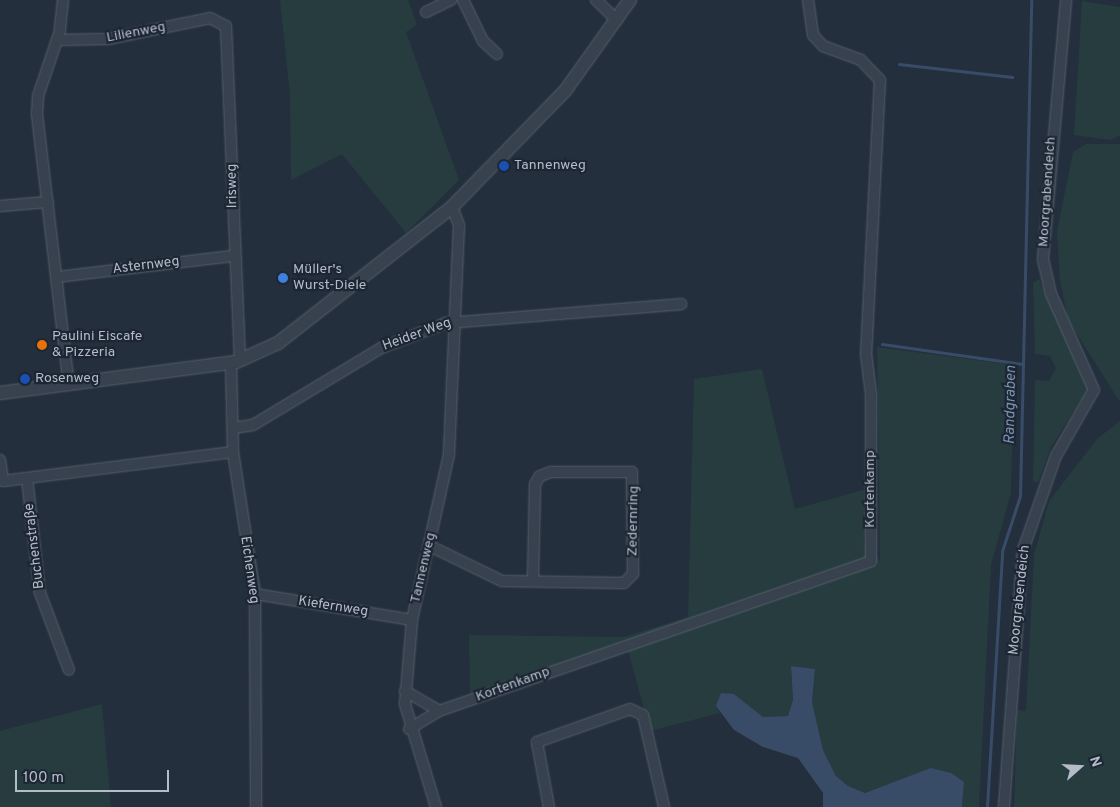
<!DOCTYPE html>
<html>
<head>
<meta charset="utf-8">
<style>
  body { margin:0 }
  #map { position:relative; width:1120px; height:807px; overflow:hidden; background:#242f3e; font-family:Overpass,sans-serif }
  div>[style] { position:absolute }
  .green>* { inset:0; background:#263c3f }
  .water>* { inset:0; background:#394c67 }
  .stream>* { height:3px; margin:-1.5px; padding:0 1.5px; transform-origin:1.5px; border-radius:1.5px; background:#394c67 }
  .roads { filter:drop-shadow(0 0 1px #565f6c) drop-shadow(0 0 1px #565f6c) }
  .minor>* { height:10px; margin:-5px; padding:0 5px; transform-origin:5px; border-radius:5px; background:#38414e }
  .tertiary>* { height:12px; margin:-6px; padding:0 6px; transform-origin:6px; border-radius:6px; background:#38414e }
  .dots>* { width:14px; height:14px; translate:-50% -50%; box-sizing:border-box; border:2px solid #1d2633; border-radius:50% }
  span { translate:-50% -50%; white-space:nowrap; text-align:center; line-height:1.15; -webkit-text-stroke:4.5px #1d2633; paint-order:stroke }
  .street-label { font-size:14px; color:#b4bcc9 }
  .poi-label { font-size:14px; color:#b4bcc9 }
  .left { translate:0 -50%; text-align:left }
  .water-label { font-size:15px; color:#7c92b1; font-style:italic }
  .north { position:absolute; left:1055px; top:742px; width:50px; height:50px; -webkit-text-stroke:4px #1d2633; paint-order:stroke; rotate:71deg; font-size:14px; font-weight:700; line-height:20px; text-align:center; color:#b4bcc9 }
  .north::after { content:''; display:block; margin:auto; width:18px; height:22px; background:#b4bcc9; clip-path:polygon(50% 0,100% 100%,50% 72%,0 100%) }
  .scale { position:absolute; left:15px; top:770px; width:154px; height:22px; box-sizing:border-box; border:2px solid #b4bcc9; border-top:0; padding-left:6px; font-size:15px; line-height:18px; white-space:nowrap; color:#b4bcc9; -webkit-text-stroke:4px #1d2633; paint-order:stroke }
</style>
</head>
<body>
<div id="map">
  <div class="green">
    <i style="clip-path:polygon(280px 0,408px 0,417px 25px,406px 32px,459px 180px,406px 233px,342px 154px,291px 180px,290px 95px)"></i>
    <i style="clip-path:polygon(1082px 1px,1120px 7px,1120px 135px,1111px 140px,1074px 135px)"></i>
    <i style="clip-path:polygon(1086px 144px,1120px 144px,1120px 402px,1068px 320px,1060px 281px,1057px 231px,1073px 152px)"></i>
    <i style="clip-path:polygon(1039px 279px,1088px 389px,1051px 447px,1038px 483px,1033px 481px,1035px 380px,1049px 381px,1056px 368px,1050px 356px,1035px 354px,1033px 283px)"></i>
    <i style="clip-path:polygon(877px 347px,1014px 365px,1011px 493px,991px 565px,979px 807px,962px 807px,964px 782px,884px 786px,864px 793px,848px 786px,836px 776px,823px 750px,812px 702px,815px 669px,791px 666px,793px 700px,789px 716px,763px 717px,734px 694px,716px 706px,720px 713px,650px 731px,626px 643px,470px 694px,469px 635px,624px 637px,688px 617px,694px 379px,762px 369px,795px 509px,870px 488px,864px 542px,880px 561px)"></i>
    <i style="clip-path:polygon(1120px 421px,1120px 807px,1014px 807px,1017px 710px,1026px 711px,1034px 555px,1049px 501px,1098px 438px)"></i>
    <i style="clip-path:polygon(102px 704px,111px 807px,0 807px,0 731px)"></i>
  </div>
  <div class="water">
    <i style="clip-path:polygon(791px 666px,815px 669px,812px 702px,823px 750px,836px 776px,848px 786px,865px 793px,931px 768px,951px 773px,964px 782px,962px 807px,823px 807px,823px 793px,798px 758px,763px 747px,734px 730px,716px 706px,721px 693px,734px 694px,763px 717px,788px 716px,793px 700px)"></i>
  </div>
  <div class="stream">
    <i style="left:899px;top:64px;width:114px;rotate:6.6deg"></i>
    <i style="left:882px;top:344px;width:142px;rotate:8.1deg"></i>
    <i style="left:987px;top:807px;width:256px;rotate:-86.6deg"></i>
    <i style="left:1002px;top:551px;width:58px;rotate:-71.9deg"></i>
    <i style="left:1020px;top:496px;width:496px;rotate:-88.7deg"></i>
  </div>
  <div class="roads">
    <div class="minor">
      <i style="left:63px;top:0;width:31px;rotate:96deg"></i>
      <i style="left:60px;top:31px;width:69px;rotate:108.7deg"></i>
      <i style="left:38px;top:96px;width:18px;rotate:93deg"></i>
      <i style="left:37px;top:114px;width:273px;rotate:83.3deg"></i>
      <i style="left:463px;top:0;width:46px;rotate:64deg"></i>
      <i style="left:483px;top:41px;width:19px;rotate:43deg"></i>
      <i style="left:596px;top:0;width:29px;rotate:44deg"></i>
      <i style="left:426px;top:12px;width:28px;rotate:-26deg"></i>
      <i style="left:57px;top:40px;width:51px;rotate:-1.1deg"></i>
      <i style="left:108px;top:39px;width:104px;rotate:-11.6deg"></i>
      <i style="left:210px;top:18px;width:18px;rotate:27deg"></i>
      <i style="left:226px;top:26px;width:335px;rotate:87.6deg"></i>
      <i style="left:0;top:206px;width:48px;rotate:-4.8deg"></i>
      <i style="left:57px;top:277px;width:178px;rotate:-6.8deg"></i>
      <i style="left:231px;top:363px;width:89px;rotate:88.7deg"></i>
      <i style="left:233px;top:452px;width:144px;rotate:81.2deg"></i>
      <i style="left:255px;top:594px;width:213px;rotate:89.7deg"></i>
      <i style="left:234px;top:428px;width:19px;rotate:-9deg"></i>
      <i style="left:253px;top:425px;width:149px;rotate:-31deg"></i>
      <i style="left:381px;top:348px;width:70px;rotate:-21deg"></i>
      <i style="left:446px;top:323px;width:236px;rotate:-4.6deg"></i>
      <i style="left:0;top:460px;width:21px;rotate:82deg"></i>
      <i style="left:3px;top:481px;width:232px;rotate:-7.2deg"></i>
      <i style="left:27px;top:478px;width:116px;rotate:83.6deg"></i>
      <i style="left:40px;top:593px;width:82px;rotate:69.4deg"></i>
      <i style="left:430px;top:546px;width:80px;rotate:25.9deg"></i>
      <i style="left:502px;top:581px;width:122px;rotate:0.9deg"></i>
      <i style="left:624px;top:583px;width:13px;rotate:-45deg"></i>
      <i style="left:633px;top:574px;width:102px;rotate:-90.6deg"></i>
      <i style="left:632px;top:472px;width:81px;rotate:180deg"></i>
      <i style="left:551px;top:472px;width:12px;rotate:160deg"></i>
      <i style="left:540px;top:476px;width:9px;rotate:122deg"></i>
      <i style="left:535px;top:484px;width:95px;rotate:91.2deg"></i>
      <i style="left:255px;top:594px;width:159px;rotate:9.4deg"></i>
      <i style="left:405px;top:691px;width:39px;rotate:30deg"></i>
      <i style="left:409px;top:729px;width:35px;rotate:-31deg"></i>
      <i style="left:439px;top:711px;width:457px;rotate:-19.1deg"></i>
      <i style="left:871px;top:561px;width:167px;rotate:-90deg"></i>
      <i style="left:871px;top:394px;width:38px;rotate:-97deg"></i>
      <i style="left:866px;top:356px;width:276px;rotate:-87.1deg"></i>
      <i style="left:880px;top:80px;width:28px;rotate:-134deg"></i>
      <i style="left:861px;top:60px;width:40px;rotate:-159.8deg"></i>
      <i style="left:823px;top:46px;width:15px;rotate:-132deg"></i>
      <i style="left:813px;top:35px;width:35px;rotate:-98deg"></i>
      <i style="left:436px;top:807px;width:108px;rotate:-106.8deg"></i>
      <i style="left:405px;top:704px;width:84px;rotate:-85.2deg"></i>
      <i style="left:412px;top:620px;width:170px;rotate:-77.4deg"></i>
      <i style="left:449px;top:454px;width:229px;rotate:-87.5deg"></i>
      <i style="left:459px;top:225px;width:19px;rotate:-111deg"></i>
      <i style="left:549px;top:807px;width:66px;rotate:-100.5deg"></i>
      <i style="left:537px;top:742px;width:99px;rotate:-19.5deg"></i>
      <i style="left:630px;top:709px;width:14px;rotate:25deg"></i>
      <i style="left:643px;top:715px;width:94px;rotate:77.1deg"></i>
      <i style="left:1004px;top:807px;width:258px;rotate:-85.8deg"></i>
      <i style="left:1023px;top:550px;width:100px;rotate:-70.7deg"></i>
      <i style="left:1056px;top:456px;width:76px;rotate:-60.1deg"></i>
      <i style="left:1094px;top:390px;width:105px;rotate:-114.1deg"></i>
      <i style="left:1051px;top:294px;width:36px;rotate:-103deg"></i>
      <i style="left:1043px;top:259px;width:260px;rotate:-84.9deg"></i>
    </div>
    <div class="tertiary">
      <i style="left:0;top:393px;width:238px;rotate:-7.5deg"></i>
      <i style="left:236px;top:362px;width:46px;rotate:-24.3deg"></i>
      <i style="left:278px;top:343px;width:221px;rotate:-38deg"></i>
      <i style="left:452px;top:207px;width:162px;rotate:-45.8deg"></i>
      <i style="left:565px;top:91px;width:112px;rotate:-54.5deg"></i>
    </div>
  </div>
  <div class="dots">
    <i style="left:504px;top:166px;background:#1a4fb4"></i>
    <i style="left:283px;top:278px;background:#3f7fe0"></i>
    <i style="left:42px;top:345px;background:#e8710a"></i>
    <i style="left:25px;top:379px;background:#1a4fb4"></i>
  </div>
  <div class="street-label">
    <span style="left:136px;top:33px;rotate:-11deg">Lilienweg</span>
    <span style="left:233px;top:186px;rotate:-91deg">Irisweg</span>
    <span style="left:1048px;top:192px;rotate:-86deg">Moorgrabendeich</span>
    <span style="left:146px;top:266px;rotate:-7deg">Asternweg</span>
    <span style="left:417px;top:335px;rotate:-20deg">Heider Weg</span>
    <span style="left:871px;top:489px;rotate:-90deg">Kortenkamp</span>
    <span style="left:634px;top:521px;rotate:-89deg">Zedernring</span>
    <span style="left:35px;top:546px;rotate:-97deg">Buchenstraße</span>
    <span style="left:424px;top:568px;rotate:-77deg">Tannenweg</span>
    <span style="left:249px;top:570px;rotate:82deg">Eichenweg</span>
    <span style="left:1020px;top:600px;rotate:-84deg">Moorgrabendeich</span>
    <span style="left:333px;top:607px;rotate:9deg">Kiefernweg</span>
    <span style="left:513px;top:685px;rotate:-20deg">Kortenkamp</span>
  </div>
  <div class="poi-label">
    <span class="left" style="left:514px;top:166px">Tannenweg</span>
    <span class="left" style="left:293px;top:278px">Müller's<br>Wurst-Diele</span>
    <span class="left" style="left:52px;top:345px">Paulini Eiscafe<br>&amp; Pizzeria</span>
    <span class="left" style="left:35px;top:379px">Rosenweg</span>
  </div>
  <div class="water-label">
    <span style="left:1011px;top:405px;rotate:-89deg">Randgraben</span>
  </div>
  <div class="north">N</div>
  <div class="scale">100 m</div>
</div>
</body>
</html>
